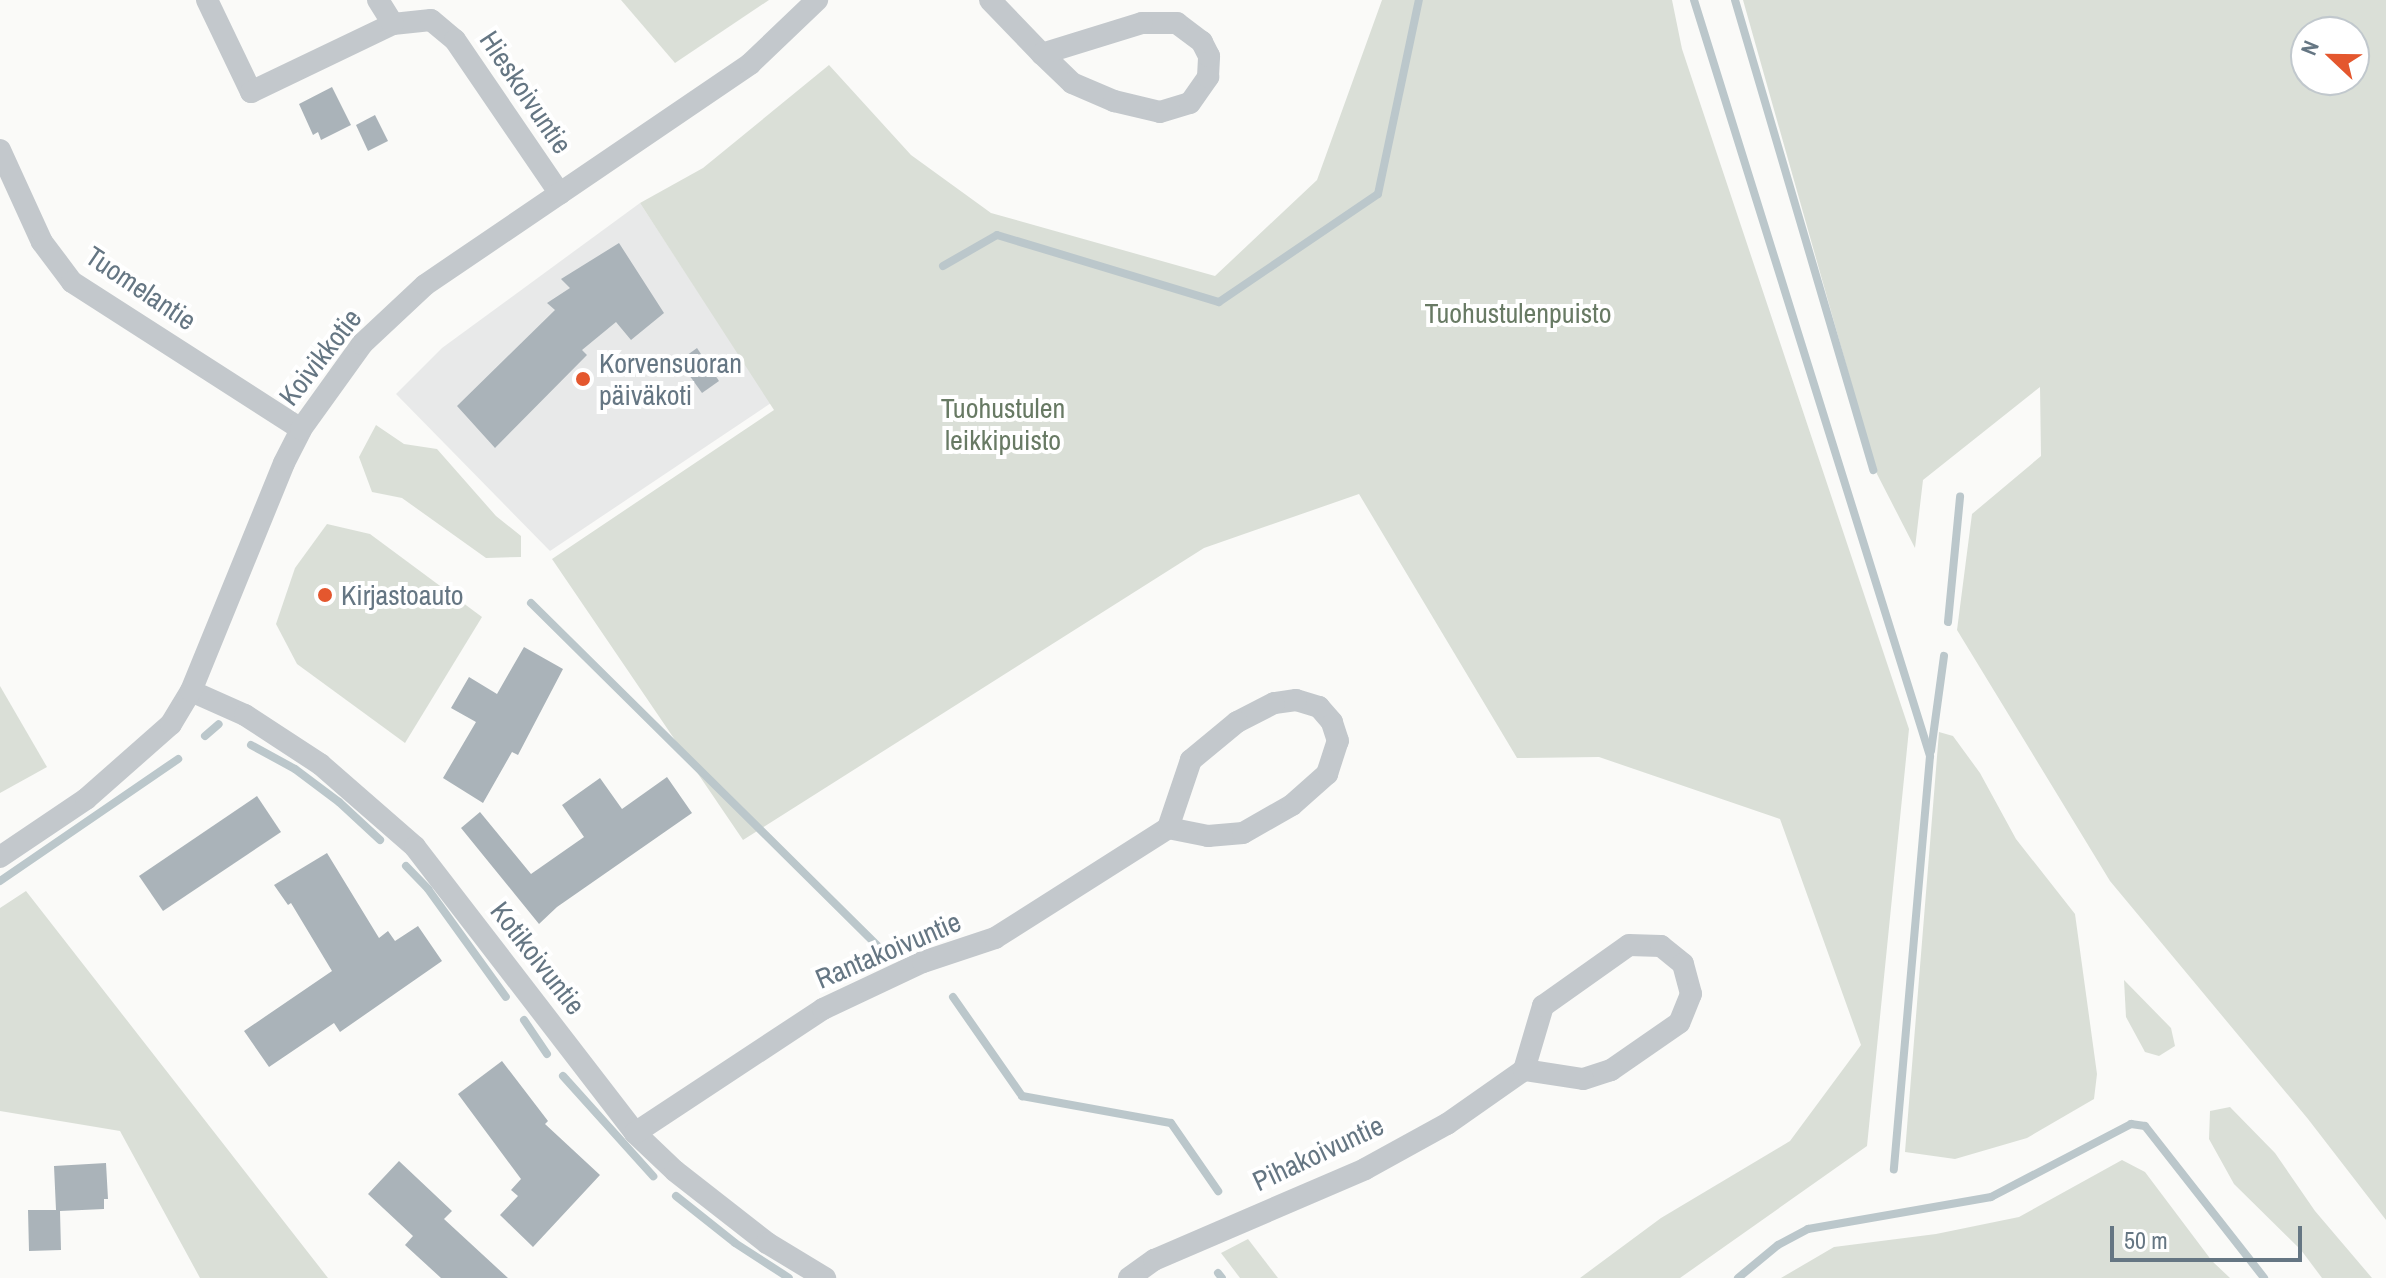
<!DOCTYPE html>
<html>
<head>
<meta charset="utf-8">
<style>
  body { margin:0 }
  #map { position:relative; width:2386px; height:1278px; overflow:hidden; background:#fafaf8; font-family:"Archivo Narrow",sans-serif }
  div>[style] { position:absolute }
  .built>* { inset:0; background:#e8e9e9 }
  .green>* { inset:0; background:#dadfd7 }
  .stream>* { height:8px; margin:-4px; padding:0 4px; transform-origin:4px; border-radius:4px; background:#bbc7cb }
  .building>* { inset:0; background:#aab3b9 }
  .street>* { height:22px; margin:-11px; padding:0 11px; transform-origin:11px; border-radius:11px; background:#c3c8cc }
  .dots>* { width:22px; height:22px; translate:-50% -50%; box-sizing:border-box; border:4px solid #fff; border-radius:50% }
  span { translate:-50% -50%; white-space:nowrap; text-align:center; line-height:1.15; -webkit-text-stroke:8px #fff; paint-order:stroke }
  .street-label { font-size:28px; color:#657683 }
  .park-label { font-size:28px; color:#687a64 }
  .poi-label { font-size:28px; color:#657683 }
  .left { translate:0 -50%; text-align:left }
  .north { position:absolute; left:2290px; top:16px; width:80px; height:80px; box-sizing:border-box; background:#fff; border:2px solid #c1c8cd; border-radius:50%; rotate:292deg; font-size:22px; font-weight:700; line-height:32px; text-align:center; color:#657683 }
  .north::after { content:''; display:block; margin:auto; width:28px; height:36px; background:#e4572e; clip-path:polygon(50% 0,100% 100%,50% 72%,0 100%) }
  .scale { position:absolute; left:2110px; top:1226px; width:192px; height:36px; box-sizing:border-box; border:4px solid #657683; border-top:0; padding-left:10px; font-size:24px; line-height:28px; white-space:nowrap; color:#657683; -webkit-text-stroke:6px #fff; paint-order:stroke }
</style>
</head>
<body>
<div id="map">
  <div class="built">
    <i style="clip-path:polygon(640px 203px,771px 403px,550px 551px,396px 394px,442px 348px)"></i>
  </div>
  <div class="green">
    <i style="clip-path:polygon(621px 0,769px 0,675px 63px)"></i>
    <i style="clip-path:polygon(1382px 0,1672px 0,1682px 49px,1909px 729px,1867px 1146px,1680px 1278px,1580px 1278px,1661px 1218px,1790px 1141px,1861px 1045px,1780px 819px,1599px 757px,1517px 758px,1359px 494px,1204px 548px,743px 840px,552px 559px,774px 410px,640px 203px,703px 168px,829px 65px,911px 155px,991px 213px,1215px 276px,1317px 180px)"></i>
    <i style="clip-path:polygon(evenodd,1743px 0,2386px 0,2386px 1220px,2308px 1119px,2110px 881px,1957px 630px,1972px 514px,2041px 456px,2040px 387px,1923px 480px,1915px 548px,1877px 474px,1743px 0,2306px 32px,2354px 32px,2354px 80px,2306px 80px,2306px 32px)"></i>
    <i style="clip-path:polygon(376px 425px,404px 444px,437px 449px,496px 516px,521px 536px,521px 557px,486px 558px,402px 498px,372px 492px,359px 457px)"></i>
    <i style="clip-path:polygon(327px 524px,370px 534px,482px 617px,405px 743px,297px 664px,276px 624px,295px 568px)"></i>
    <i style="clip-path:polygon(0 686px,47px 767px,0 793px)"></i>
    <i style="clip-path:polygon(1939px 732px,1953px 736px,1980px 773px,2016px 839px,2075px 914px,2097px 1074px,2094px 1099px,2027px 1138px,1955px 1159px,1905px 1152px)"></i>
    <i style="clip-path:polygon(26px 891px,328px 1278px,200px 1278px,120px 1131px,0 1111px,0 908px)"></i>
    <i style="clip-path:polygon(2124px 980px,2171px 1028px,2175px 1046px,2159px 1056px,2145px 1052px,2126px 1017px)"></i>
    <i style="clip-path:polygon(2230px 1107px,2275px 1153px,2315px 1211px,2372px 1278px,2322px 1278px,2301px 1250px,2234px 1184px,2209px 1139px,2210px 1111px)"></i>
    <i style="clip-path:polygon(2122px 1160px,2145px 1172px,2212px 1261px,2230px 1278px,1781px 1278px,1834px 1247px,1936px 1234px,2019px 1217px)"></i>
    <i style="clip-path:polygon(1248px 1239px,1278px 1278px,1240px 1278px,1221px 1253px)"></i>
  </div>
  <div class="stream">
    <i style="left:1694px;top:0;width:792px;rotate:72.66deg"></i>
    <i style="left:1930px;top:756px;width:415px;rotate:95deg"></i>
    <i style="left:1735px;top:0;width:490px;rotate:73.6deg"></i>
    <i style="left:943px;top:266px;width:62px;rotate:-29.9deg"></i>
    <i style="left:997px;top:235px;width:232px;rotate:16.8deg"></i>
    <i style="left:1219px;top:302px;width:192px;rotate:-34.2deg"></i>
    <i style="left:1378px;top:194px;width:198px;rotate:-78.1deg"></i>
    <i style="left:531px;top:603px;width:506px;rotate:44.68deg"></i>
    <i style="left:1948px;top:622px;width:126px;rotate:-84.5deg"></i>
    <i style="left:205px;top:736px;width:18px;rotate:-41deg"></i>
    <i style="left:251px;top:745px;width:50px;rotate:28.6deg"></i>
    <i style="left:295px;top:769px;width:55px;rotate:36.9deg"></i>
    <i style="left:339px;top:802px;width:56px;rotate:42.8deg"></i>
    <i style="left:1931px;top:751px;width:96px;rotate:-82.2deg"></i>
    <i style="left:406px;top:866px;width:32px;rotate:46deg"></i>
    <i style="left:428px;top:889px;width:133px;rotate:54.2deg"></i>
    <i style="left:0;top:881px;width:216px;rotate:-34.4deg"></i>
    <i style="left:953px;top:997px;width:121px;rotate:55.1deg"></i>
    <i style="left:1022px;top:1096px;width:151px;rotate:10.3deg"></i>
    <i style="left:1171px;top:1123px;width:83px;rotate:55.3deg"></i>
    <i style="left:524px;top:1020px;width:41px;rotate:55.9deg"></i>
    <i style="left:563px;top:1076px;width:135px;rotate:48deg"></i>
    <i style="left:676px;top:1196px;width:75px;rotate:38.5deg"></i>
    <i style="left:735px;top:1243px;width:64px;rotate:32.9deg"></i>
    <i style="left:1218px;top:1273px;width:6px;rotate:51deg"></i>
    <i style="left:1738px;top:1278px;width:52px;rotate:-39.5deg"></i>
    <i style="left:1778px;top:1245px;width:34px;rotate:-28deg"></i>
    <i style="left:1808px;top:1229px;width:186px;rotate:-9.9deg"></i>
    <i style="left:1991px;top:1197px;width:158px;rotate:-27.5deg"></i>
    <i style="left:2131px;top:1124px;width:14px;rotate:8deg"></i>
    <i style="left:2145px;top:1126px;width:193px;rotate:51.9deg"></i>
  </div>
  <div class="building">
    <i style="clip-path:polygon(332px 87px,351px 125px,321px 140px,318px 132px,313px 135px,299px 104px)"></i>
    <i style="clip-path:polygon(375px 115px,388px 141px,368px 151px,356px 125px)"></i>
    <i style="clip-path:polygon(619px 243px,664px 313px,631px 340px,616px 322px,582px 350px,587px 355px,495px 448px,457px 406px,555px 310px,547px 303px,570px 288px,561px 279px)"></i>
    <i style="clip-path:polygon(697px 348px,719px 381px,702px 393px,679px 361px)"></i>
    <i style="clip-path:polygon(524px 647px,563px 669px,518px 755px,512px 752px,483px 803px,443px 778px,476px 722px,451px 708px,469px 677px,497px 694px)"></i>
    <i style="clip-path:polygon(667px 777px,692px 813px,557px 907px,539px 924px,461px 828px,480px 812px,531px 874px,584px 837px,562px 805px,600px 778px,622px 809px)"></i>
    <i style="clip-path:polygon(257px 796px,281px 832px,163px 911px,139px 876px)"></i>
    <i style="clip-path:polygon(327px 853px,379px 938px,388px 931px,395px 941px,418px 926px,442px 961px,340px 1032px,334px 1023px,269px 1067px,244px 1031px,332px 971px,291px 903px,288px 905px,274px 885px)"></i>
    <i style="clip-path:polygon(502px 1061px,548px 1121px,545px 1124px,600px 1175px,533px 1247px,500px 1215px,518px 1196px,511px 1190px,521px 1179px,458px 1094px)"></i>
    <i style="clip-path:polygon(399px 1161px,452px 1211px,444px 1219px,508px 1278px,441px 1278px,405px 1245px,413px 1236px,368px 1194px)"></i>
    <i style="clip-path:polygon(106px 1163px,108px 1199px,104px 1199px,104px 1209px,60px 1211px,61px 1250px,29px 1251px,28px 1210px,56px 1210px,54px 1166px)"></i>
  </div>
  <div class="street">
    <i style="left:207px;top:0;width:102px;rotate:64.4deg"></i>
    <i style="left:251px;top:92px;width:157px;rotate:-25.6deg"></i>
    <i style="left:393px;top:24px;width:38px;rotate:-6deg"></i>
    <i style="left:431px;top:20px;width:31px;rotate:40deg"></i>
    <i style="left:455px;top:40px;width:186px;rotate:55.7deg"></i>
    <i style="left:378px;top:0;width:28px;rotate:58deg"></i>
    <i style="left:990px;top:0;width:75px;rotate:46.1deg"></i>
    <i style="left:1042px;top:54px;width:42px;rotate:44deg"></i>
    <i style="left:1072px;top:83px;width:46px;rotate:23.2deg"></i>
    <i style="left:1114px;top:101px;width:47px;rotate:13.4deg"></i>
    <i style="left:1160px;top:112px;width:31px;rotate:-17deg"></i>
    <i style="left:1190px;top:103px;width:32px;rotate:-55deg"></i>
    <i style="left:1208px;top:77px;width:21px;rotate:-87deg"></i>
    <i style="left:1209px;top:56px;width:16px;rotate:-117deg"></i>
    <i style="left:1202px;top:42px;width:31px;rotate:-143deg"></i>
    <i style="left:1177px;top:23px;width:35px;rotate:180deg"></i>
    <i style="left:1142px;top:23px;width:105px;rotate:162.8deg"></i>
    <i style="left:0;top:150px;width:101px;rotate:65.5deg"></i>
    <i style="left:42px;top:242px;width:50px;rotate:53.1deg"></i>
    <i style="left:72px;top:282px;width:272px;rotate:32.7deg"></i>
    <i style="left:191px;top:691px;width:59px;rotate:24deg"></i>
    <i style="left:245px;top:715px;width:90px;rotate:33.2deg"></i>
    <i style="left:320px;top:764px;width:126px;rotate:41.1deg"></i>
    <i style="left:415px;top:847px;width:361px;rotate:52.4deg"></i>
    <i style="left:635px;top:1133px;width:55px;rotate:43.5deg"></i>
    <i style="left:675px;top:1171px;width:117px;rotate:38deg"></i>
    <i style="left:767px;top:1243px;width:68px;rotate:31.1deg"></i>
    <i style="left:0;top:857px;width:104px;rotate:-34deg"></i>
    <i style="left:86px;top:799px;width:113px;rotate:-41.4deg"></i>
    <i style="left:171px;top:724px;width:39px;rotate:-59deg"></i>
    <i style="left:191px;top:691px;width:246px;rotate:-67.8deg"></i>
    <i style="left:284px;top:463px;width:38px;rotate:-63deg"></i>
    <i style="left:301px;top:429px;width:105px;rotate:-54.3deg"></i>
    <i style="left:362px;top:344px;width:86px;rotate:-43.1deg"></i>
    <i style="left:425px;top:285px;width:393px;rotate:-34.2deg"></i>
    <i style="left:750px;top:64px;width:93px;rotate:-43.7deg"></i>
    <i style="left:635px;top:1133px;width:225px;rotate:-33.4deg"></i>
    <i style="left:823px;top:1009px;width:110px;rotate:-25.2deg"></i>
    <i style="left:923px;top:962px;width:76px;rotate:-18.4deg"></i>
    <i style="left:995px;top:938px;width:205px;rotate:-32.4deg"></i>
    <i style="left:1168px;top:828px;width:41px;rotate:11.3deg"></i>
    <i style="left:1208px;top:836px;width:35px;rotate:-5deg"></i>
    <i style="left:1243px;top:833px;width:56px;rotate:-29.7deg"></i>
    <i style="left:1292px;top:805px;width:47px;rotate:-41.5deg"></i>
    <i style="left:1327px;top:774px;width:35px;rotate:-72deg"></i>
    <i style="left:1338px;top:741px;width:20px;rotate:-108deg"></i>
    <i style="left:1332px;top:722px;width:20px;rotate:-131deg"></i>
    <i style="left:1319px;top:707px;width:24px;rotate:-163deg"></i>
    <i style="left:1296px;top:700px;width:22px;rotate:172deg"></i>
    <i style="left:1274px;top:703px;width:42px;rotate:152.8deg"></i>
    <i style="left:1237px;top:722px;width:60px;rotate:140.4deg"></i>
    <i style="left:1191px;top:760px;width:72px;rotate:108.7deg"></i>
    <i style="left:1129px;top:1278px;width:31px;rotate:-36deg"></i>
    <i style="left:1154px;top:1260px;width:230px;rotate:-23.3deg"></i>
    <i style="left:1365px;top:1169px;width:94px;rotate:-28.8deg"></i>
    <i style="left:1447px;top:1124px;width:94px;rotate:-35deg"></i>
    <i style="left:1524px;top:1070px;width:67px;rotate:-73.5deg"></i>
    <i style="left:1543px;top:1006px;width:105px;rotate:-35.3deg"></i>
    <i style="left:1629px;top:945px;width:32px;rotate:2deg"></i>
    <i style="left:1661px;top:946px;width:28px;rotate:39deg"></i>
    <i style="left:1683px;top:964px;width:31px;rotate:75deg"></i>
    <i style="left:1691px;top:994px;width:31px;rotate:112deg"></i>
    <i style="left:1679px;top:1023px;width:83px;rotate:145.3deg"></i>
    <i style="left:1611px;top:1070px;width:29px;rotate:162deg"></i>
    <i style="left:1583px;top:1079px;width:60px;rotate:-171.3deg"></i>
  </div>
  <div class="dots">
    <i style="left:583px;top:379px;background:#e4572e"></i>
    <i style="left:325px;top:595px;background:#e4572e"></i>
  </div>
  <div class="street-label">
    <span style="left:526px;top:92px;rotate:56deg">Hieskoivuntie</span>
    <span style="left:141px;top:288px;rotate:34deg">Tuomelantie</span>
    <span style="left:320px;top:357px;rotate:-52deg">Koivikkotie</span>
    <span style="left:888px;top:950px;rotate:-23deg">Rantakoivuntie</span>
    <span style="left:538px;top:958px;rotate:52deg">Kotikoivuntie</span>
    <span style="left:1318px;top:1153px;rotate:-25deg">Pihakoivuntie</span>
  </div>
  <div class="park-label">
    <span style="left:1518px;top:313px">Tuohustulenpuisto</span>
    <span style="left:1003px;top:424px">Tuohustulen<br>leikkipuisto</span>
  </div>
  <div class="poi-label">
    <span class="left" style="left:599px;top:379px">Korvensuoran<br>päiväkoti</span>
    <span class="left" style="left:341px;top:595px">Kirjastoauto</span>
  </div>
  <div class="north">N</div>
  <div class="scale">50 m</div>
</div>
</body>
</html>
